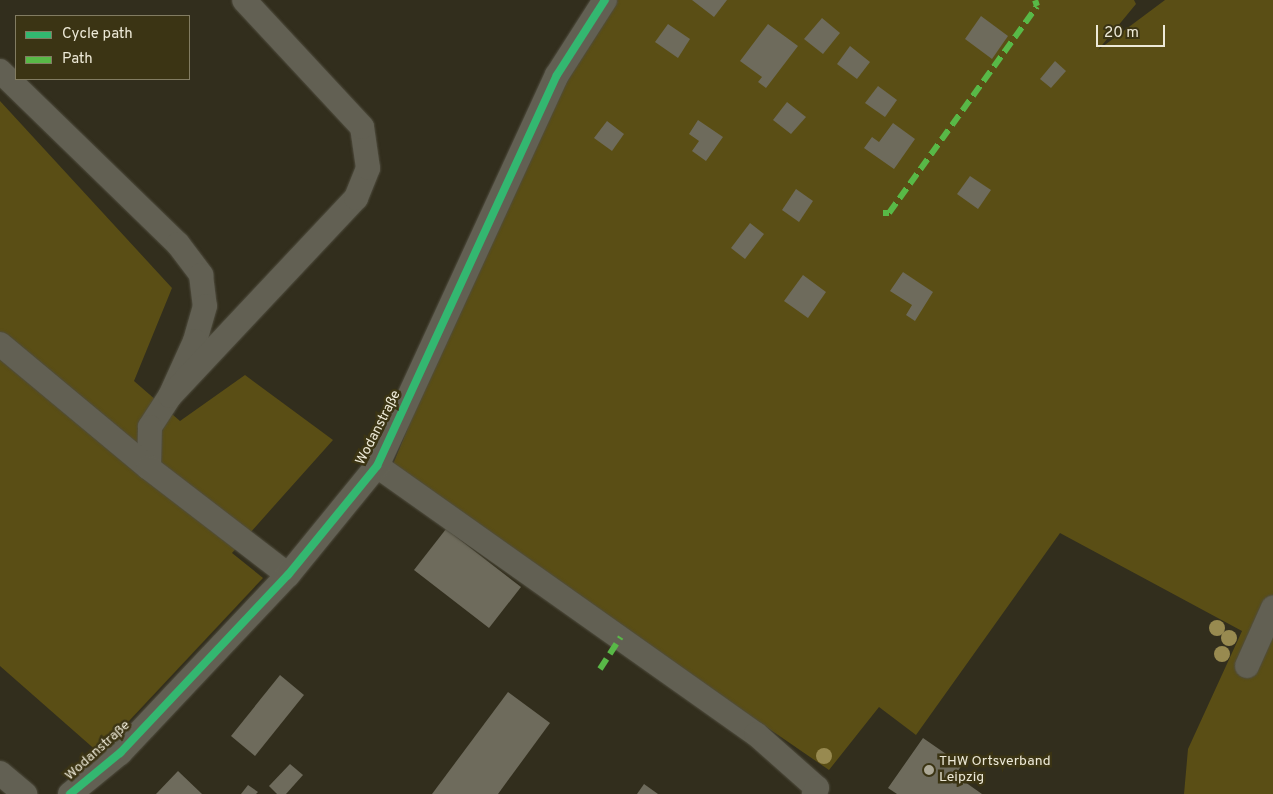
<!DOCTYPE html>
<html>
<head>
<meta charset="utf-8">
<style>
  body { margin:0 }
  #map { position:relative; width:1273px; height:794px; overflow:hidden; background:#322e1d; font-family:Overpass,sans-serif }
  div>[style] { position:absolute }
  .green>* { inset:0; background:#5a4e15 }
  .building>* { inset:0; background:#6e6b5c }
  .roads { filter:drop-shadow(0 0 1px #4f4c3e) drop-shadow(0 0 1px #4f4c3e) }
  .minor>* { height:24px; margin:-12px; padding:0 12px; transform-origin:12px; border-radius:12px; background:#626053 }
  .quiet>* { height:6px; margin-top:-3px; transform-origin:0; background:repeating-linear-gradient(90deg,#58b947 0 12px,transparent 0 18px) }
  .cycleway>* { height:8px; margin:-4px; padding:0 4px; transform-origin:4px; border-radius:4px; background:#33b770 }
  .trees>* { width:16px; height:16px; margin:-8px; border-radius:50%; background:#988a50 }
  .dots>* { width:14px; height:14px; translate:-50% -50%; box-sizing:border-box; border:2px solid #3b3414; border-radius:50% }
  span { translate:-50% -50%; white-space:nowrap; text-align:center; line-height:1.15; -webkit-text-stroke:5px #3b3414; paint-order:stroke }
  .street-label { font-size:14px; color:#ede9d7 }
  .poi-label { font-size:14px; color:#ede9d7 }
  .left { translate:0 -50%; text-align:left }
  .legend { position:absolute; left:15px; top:15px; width:175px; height:65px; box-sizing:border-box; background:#3b3414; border:1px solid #827c62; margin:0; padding:6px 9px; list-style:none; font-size:15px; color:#ede9d7 }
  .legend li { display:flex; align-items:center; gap:10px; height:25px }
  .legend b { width:25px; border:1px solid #827c62 }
  .scale { position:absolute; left:1096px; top:25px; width:69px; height:22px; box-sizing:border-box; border:2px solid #ede9d7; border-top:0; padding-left:6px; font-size:15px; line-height:18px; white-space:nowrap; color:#ede9d7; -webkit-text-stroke:4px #3b3414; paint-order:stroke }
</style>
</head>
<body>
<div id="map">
  <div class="green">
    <i style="clip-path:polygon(605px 0,1134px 0,1136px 4px,1098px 50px,1165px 0,1273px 0,1273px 794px,1184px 794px,1188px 749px,1242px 631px,1060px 533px,916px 735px,879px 707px,829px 770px,391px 469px,515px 168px)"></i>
    <i style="clip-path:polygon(0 101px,172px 288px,134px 381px,180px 421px,245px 375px,333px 440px,232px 553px,263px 578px,99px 753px,0 666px)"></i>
  </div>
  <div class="building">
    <i style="clip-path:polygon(692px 0,727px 0,714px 17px)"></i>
    <i style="clip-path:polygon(981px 16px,1008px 36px,992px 59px,965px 39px)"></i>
    <i style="clip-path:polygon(822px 18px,840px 33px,823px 54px,804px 39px)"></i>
    <i style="clip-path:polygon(668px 24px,690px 39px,678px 58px,655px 42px)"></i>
    <i style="clip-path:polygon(768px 24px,798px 46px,766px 88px,758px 82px,762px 77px,740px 61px)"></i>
    <i style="clip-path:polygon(850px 46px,870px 62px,857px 79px,837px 64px)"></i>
    <i style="clip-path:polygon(1055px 61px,1066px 71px,1051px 88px,1040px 79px)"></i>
    <i style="clip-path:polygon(878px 86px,897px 100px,885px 117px,865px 103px)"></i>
    <i style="clip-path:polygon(787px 102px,806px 117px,791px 134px,773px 120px)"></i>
    <i style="clip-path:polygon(698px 120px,723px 137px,706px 161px,692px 151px,699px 141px,689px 134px)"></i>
    <i style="clip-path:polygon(607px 121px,624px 134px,612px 151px,594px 138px)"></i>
    <i style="clip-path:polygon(893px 123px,915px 139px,894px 169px,864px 148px,872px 137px,879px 142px)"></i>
    <i style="clip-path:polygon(970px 176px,991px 190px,978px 209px,957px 194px)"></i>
    <i style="clip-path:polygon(796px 189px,813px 201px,799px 222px,782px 210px)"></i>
    <i style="clip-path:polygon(750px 223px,764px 234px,745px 259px,731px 248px)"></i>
    <i style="clip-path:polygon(903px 272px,933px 292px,915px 321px,906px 315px,912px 305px,890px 291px)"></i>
    <i style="clip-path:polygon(803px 275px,826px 292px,808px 318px,784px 301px)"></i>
    <i style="clip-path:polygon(446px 529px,521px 587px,489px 628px,414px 570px)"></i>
    <i style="clip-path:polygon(280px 675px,304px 695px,255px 756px,231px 736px)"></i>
    <i style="clip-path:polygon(508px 692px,550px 723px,498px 794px,432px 794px)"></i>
    <i style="clip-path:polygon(923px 738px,962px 765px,955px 775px,982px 794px,897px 794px,888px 788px)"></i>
    <i style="clip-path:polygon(290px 764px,303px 775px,286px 794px,277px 794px,269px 786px)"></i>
    <i style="clip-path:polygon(178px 771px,202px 794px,156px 794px)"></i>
    <i style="clip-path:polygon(644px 784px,658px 794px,637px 794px)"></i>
    <i style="clip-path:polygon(248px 785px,258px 792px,256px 794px,241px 794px)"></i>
  </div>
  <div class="roads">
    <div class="minor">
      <i style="left:0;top:71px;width:248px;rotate:44.2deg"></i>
      <i style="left:178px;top:244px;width:39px;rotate:53deg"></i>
      <i style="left:201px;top:275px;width:31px;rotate:83deg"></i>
      <i style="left:205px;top:306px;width:36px;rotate:106deg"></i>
      <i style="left:195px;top:341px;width:60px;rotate:114.4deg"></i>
      <i style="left:170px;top:396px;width:37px;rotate:123deg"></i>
      <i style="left:150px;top:427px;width:41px;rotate:91.4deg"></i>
      <i style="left:0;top:344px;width:194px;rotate:39.8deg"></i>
      <i style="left:149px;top:468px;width:175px;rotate:37.6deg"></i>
      <i style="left:170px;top:396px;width:272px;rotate:-46.8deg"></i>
      <i style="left:356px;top:198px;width:32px;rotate:-68deg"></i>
      <i style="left:368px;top:168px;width:41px;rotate:-98.3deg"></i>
      <i style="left:362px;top:127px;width:173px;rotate:-132.9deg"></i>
      <i style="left:377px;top:466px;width:464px;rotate:35.3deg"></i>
      <i style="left:756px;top:734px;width:81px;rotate:41.5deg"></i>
      <i style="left:817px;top:788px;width:7px;rotate:117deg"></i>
      <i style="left:1247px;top:666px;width:64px;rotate:-65.9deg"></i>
      <i style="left:0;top:773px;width:33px;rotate:40deg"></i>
      <i style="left:70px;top:794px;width:65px;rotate:-39.4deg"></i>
      <i style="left:120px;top:753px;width:245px;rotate:-46.7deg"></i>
      <i style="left:288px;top:575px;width:141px;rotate:-50.8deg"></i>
      <i style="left:377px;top:466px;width:430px;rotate:-65.3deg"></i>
      <i style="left:557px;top:75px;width:89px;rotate:-57.4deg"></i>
    </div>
  </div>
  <div class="quiet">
    <i style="left:883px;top:213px;width:6px"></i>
    <i style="left:889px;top:213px;width:254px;rotate:-54.4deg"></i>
    <i style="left:1037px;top:6px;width:6px;rotate:-108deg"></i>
    <i style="left:600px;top:669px;width:38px;rotate:-57deg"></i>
  </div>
  <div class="cycleway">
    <i style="left:70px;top:794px;width:65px;rotate:-39.4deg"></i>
    <i style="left:120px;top:753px;width:245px;rotate:-46.7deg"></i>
    <i style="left:288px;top:575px;width:141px;rotate:-50.8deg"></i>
    <i style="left:377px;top:466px;width:430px;rotate:-65.3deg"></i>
    <i style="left:557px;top:75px;width:89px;rotate:-57.4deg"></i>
  </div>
  <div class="trees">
    <i style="left:1217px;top:628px"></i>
    <i style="left:1229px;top:638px"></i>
    <i style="left:1222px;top:654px"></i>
    <i style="left:824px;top:756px"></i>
  </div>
  <div class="dots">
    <i style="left:929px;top:770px;background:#aca896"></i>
  </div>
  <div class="street-label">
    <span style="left:379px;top:428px;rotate:-63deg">Wodanstraße</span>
    <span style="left:98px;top:751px;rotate:-42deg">Wodanstraße</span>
  </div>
  <div class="poi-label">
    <span class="left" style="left:939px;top:770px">THW Ortsverband<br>Leipzig</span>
  </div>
  <ul class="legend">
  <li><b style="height:6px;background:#33b770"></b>Cycle path</li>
  <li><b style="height:6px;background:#58b947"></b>Path</li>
  </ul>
  <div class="scale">20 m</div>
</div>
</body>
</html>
